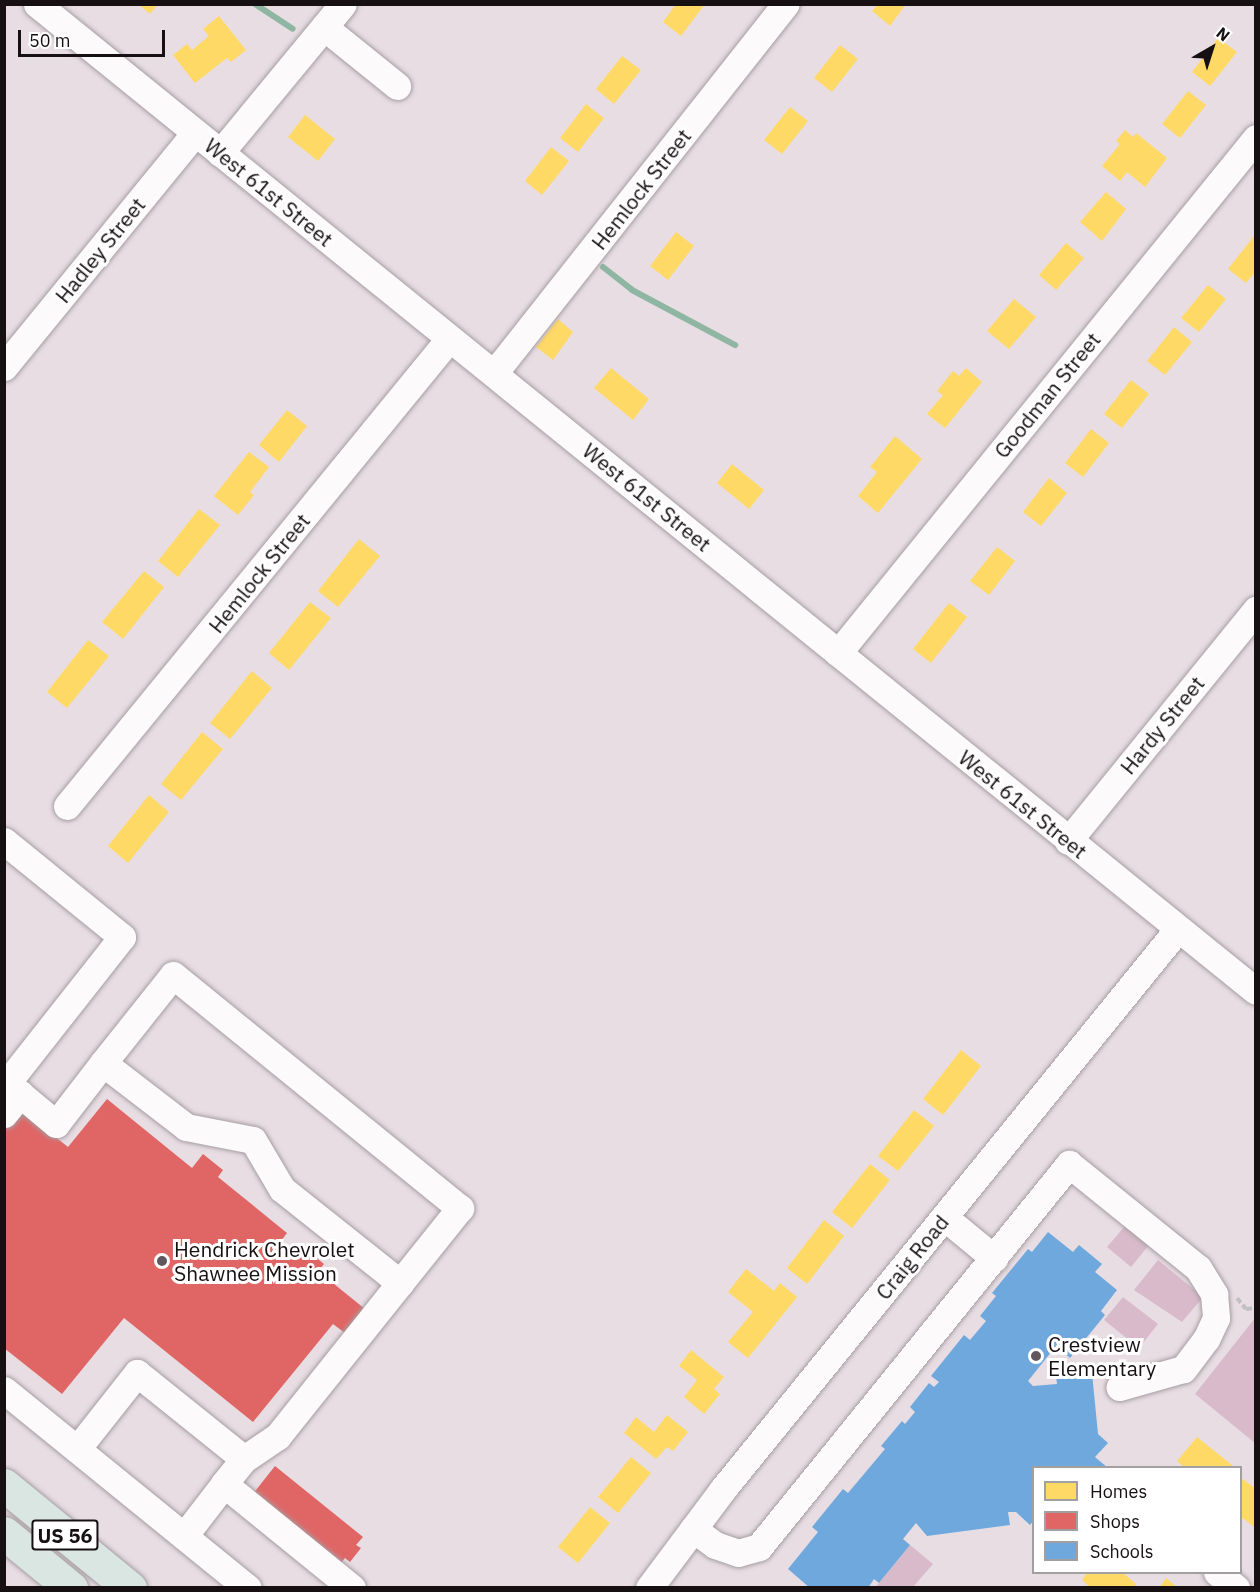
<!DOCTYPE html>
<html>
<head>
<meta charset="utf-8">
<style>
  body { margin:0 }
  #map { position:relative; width:1260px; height:1592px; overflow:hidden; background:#e8dde3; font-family:"IBM Plex Sans",sans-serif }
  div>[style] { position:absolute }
  .green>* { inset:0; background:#d9baca }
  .homes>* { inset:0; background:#ffd966 }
  .shops>* { inset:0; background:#e06666 }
  .schools>* { inset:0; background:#6fa8dc }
  .stream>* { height:6px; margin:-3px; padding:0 3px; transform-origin:3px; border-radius:3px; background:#8eb6a3 }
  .path>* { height:4px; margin-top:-2px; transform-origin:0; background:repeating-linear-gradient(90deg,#c3c0c1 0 6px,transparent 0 9px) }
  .roads { filter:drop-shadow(0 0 2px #a69ea2) drop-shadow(0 0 2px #a69ea2) }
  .minor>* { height:27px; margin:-13.5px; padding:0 13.5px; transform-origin:13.5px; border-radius:13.5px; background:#fcfafb }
  .highway>* { height:33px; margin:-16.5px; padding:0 16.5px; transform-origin:16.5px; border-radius:16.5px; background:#dae6e1 }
  .dots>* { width:16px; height:16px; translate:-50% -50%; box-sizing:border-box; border:3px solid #fff; border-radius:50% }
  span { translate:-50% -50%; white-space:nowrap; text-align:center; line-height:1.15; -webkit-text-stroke:6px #fff; paint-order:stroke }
  .shield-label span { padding:2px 4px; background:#fff; border:2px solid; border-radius:4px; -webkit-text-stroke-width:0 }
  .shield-label { font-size:20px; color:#171013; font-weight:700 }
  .street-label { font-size:21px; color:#171013 }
  .poi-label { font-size:21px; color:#171013 }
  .left { translate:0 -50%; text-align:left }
  .frame { position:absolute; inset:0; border:6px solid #171013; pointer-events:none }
  .legend { position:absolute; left:1032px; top:1466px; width:210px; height:108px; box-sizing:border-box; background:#fff; border:2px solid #a29fa1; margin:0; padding:8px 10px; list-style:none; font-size:18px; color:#171013 }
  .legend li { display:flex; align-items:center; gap:12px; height:30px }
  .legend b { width:30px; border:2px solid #a29fa1 }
  .north { position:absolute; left:1182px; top:18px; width:60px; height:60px; -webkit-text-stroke:4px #fff; paint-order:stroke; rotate:39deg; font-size:16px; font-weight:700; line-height:24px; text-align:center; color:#171013 }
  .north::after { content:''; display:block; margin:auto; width:21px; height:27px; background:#171013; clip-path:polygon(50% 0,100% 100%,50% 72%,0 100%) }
  .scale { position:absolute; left:18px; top:30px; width:147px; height:27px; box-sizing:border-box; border:3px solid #171013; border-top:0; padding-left:8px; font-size:18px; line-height:21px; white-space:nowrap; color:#171013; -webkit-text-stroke:4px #fff; paint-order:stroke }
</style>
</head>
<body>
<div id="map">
  <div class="green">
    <i style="clip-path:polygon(1125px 1226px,1149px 1245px,1131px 1267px,1107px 1247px)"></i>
    <i style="clip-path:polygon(1158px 1260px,1203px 1297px,1182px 1322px,1134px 1290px)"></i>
    <i style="clip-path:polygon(1123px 1297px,1158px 1324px,1139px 1348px,1104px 1320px)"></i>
    <i style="clip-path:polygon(1255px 1318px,1255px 1443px,1195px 1394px)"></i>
    <i style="clip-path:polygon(910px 1545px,933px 1564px,913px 1587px,876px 1587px)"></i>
  </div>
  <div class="homes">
    <i style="clip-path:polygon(138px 4px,158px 4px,150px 14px)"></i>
    <i style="clip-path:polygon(676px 4px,705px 4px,681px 36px,663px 22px)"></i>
    <i style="clip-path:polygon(878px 4px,906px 4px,890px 26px,872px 11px)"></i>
    <i style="clip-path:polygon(219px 16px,246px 50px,231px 62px,227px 58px,195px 83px,173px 55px,187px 44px,192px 50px,209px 36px,203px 29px)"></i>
    <i style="clip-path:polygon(1218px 38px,1237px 52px,1210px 86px,1192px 72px)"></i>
    <i style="clip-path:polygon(840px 45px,858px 59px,832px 92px,814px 78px)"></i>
    <i style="clip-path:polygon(622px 56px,641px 70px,614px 104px,596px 89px)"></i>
    <i style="clip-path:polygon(1188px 91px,1206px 105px,1180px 138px,1162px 124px)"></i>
    <i style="clip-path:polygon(586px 104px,604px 118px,578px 152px,560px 138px)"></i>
    <i style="clip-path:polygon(790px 107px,808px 121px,782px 154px,764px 140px)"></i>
    <i style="clip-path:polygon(305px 115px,335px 139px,318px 161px,288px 137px)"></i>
    <i style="clip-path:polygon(1125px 130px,1133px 137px,1136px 133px,1167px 158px,1145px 187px,1127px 172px,1120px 181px,1102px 166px,1120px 144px,1116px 141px)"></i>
    <i style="clip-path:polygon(551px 147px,569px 161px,542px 195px,525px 181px)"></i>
    <i style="clip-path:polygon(1106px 192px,1126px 209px,1102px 241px,1080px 222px)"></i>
    <i style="clip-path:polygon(676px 232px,694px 246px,668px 280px,650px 266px)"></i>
    <i style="clip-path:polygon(1254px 236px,1256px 271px,1246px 283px,1228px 269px)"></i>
    <i style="clip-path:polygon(1066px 243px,1084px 258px,1056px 290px,1039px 275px)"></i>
    <i style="clip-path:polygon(1208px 285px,1226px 299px,1199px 332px,1181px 318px)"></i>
    <i style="clip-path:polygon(1014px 299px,1036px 317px,1009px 349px,987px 331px)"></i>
    <i style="clip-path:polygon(558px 319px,573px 332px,553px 360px,536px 347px)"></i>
    <i style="clip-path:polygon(1174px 327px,1192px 342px,1165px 375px,1147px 361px)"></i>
    <i style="clip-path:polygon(611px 368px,649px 399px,633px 420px,594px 388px)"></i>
    <i style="clip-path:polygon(966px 368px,982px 382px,945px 428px,927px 414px,943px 395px,937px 391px,953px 371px,959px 376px)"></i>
    <i style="clip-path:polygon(1131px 380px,1149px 394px,1122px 428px,1104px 414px)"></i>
    <i style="clip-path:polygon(287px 410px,307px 426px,279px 462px,259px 445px)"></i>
    <i style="clip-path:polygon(1091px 429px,1109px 443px,1083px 477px,1065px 463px)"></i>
    <i style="clip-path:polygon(895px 436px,922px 459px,878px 513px,858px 496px,877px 472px,870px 467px)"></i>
    <i style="clip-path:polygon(249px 452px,269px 467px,250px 492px,254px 495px,238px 515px,214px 496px)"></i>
    <i style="clip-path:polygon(732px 464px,764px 490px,749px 509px,717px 483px)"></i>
    <i style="clip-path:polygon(1049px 478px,1067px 493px,1041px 526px,1023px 512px)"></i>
    <i style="clip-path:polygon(199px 509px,220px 525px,178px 577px,158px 561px)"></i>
    <i style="clip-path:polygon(359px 539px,380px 556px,338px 607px,318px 591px)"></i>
    <i style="clip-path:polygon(997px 547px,1015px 561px,989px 595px,970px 581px)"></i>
    <i style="clip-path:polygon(144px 571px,164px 587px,123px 639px,102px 622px)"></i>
    <i style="clip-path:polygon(310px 602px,331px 618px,289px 670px,269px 653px)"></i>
    <i style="clip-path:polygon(949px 603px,967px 617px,931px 663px,913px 649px)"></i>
    <i style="clip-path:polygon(88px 640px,109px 656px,67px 708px,47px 692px)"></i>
    <i style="clip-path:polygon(252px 671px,272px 688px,230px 739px,210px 723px)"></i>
    <i style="clip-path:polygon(202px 732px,223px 749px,181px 800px,161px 784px)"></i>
    <i style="clip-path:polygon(149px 795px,169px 812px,128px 863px,108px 846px)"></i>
    <i style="clip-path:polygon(961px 1050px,981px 1066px,943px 1115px,923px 1099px)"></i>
    <i style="clip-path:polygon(914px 1110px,934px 1126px,898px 1171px,878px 1156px)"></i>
    <i style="clip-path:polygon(870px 1164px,890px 1180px,852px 1228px,832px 1212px)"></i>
    <i style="clip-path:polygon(824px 1220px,844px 1236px,807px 1284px,787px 1268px)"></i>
    <i style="clip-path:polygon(746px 1269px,774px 1291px,780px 1283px,797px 1297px,748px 1358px,728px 1342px,753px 1312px,728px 1292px)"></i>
    <i style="clip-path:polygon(691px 1350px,724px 1377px,714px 1389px,720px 1394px,704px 1414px,684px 1397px,697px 1380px,679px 1366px)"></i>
    <i style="clip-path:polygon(667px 1415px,688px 1432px,673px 1451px,667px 1447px,656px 1459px,624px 1433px,636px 1417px,654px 1432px)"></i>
    <i style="clip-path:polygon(1197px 1437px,1233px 1466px,1231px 1468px,1185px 1468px,1177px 1461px)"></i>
    <i style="clip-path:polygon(631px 1457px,651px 1473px,618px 1513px,598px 1497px)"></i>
    <i style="clip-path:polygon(1240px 1477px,1256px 1489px,1254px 1527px,1240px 1516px)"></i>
    <i style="clip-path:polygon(590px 1507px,610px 1523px,578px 1563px,558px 1547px)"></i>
    <i style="clip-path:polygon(1087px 1572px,1122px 1572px,1136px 1584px,1134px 1588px,1091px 1588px,1082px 1580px)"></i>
    <i style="clip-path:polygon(1166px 1578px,1178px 1588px,1159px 1588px)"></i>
  </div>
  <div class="shops">
    <i style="clip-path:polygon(4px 1096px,68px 1147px,107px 1099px,192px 1168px,203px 1154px,223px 1170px,218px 1177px,287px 1233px,281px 1241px,301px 1257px,307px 1250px,324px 1264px,318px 1271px,365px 1309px,345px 1333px,333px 1324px,253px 1422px,124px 1318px,62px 1394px,4px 1348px)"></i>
    <i style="clip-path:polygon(275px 1466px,363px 1537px,356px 1545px,361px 1548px,350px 1562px,345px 1558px,339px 1565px,252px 1495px)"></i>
  </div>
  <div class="schools">
    <i style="clip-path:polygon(1048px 1232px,1073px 1252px,1079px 1245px,1102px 1264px,1095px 1272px,1117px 1290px,1101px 1311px,1105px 1315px,1070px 1358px,1056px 1346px,1028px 1381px,1033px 1386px,1057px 1384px,1056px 1376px,1092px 1373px,1098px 1434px,1108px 1443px,1095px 1457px,1108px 1468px,1034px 1468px,1034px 1520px,1030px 1525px,1016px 1512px,1008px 1512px,1010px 1525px,927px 1536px,916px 1523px,903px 1539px,910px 1545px,879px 1583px,874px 1579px,868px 1588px,810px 1588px,788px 1569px,818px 1532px,812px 1527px,843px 1489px,848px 1493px,885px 1449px,881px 1446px,902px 1421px,905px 1424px,915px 1412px,910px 1407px,929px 1383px,934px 1387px,939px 1382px,931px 1376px,964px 1335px,970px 1340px,986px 1321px,980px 1316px,996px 1296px,992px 1293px,1028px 1249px,1032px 1252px)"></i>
  </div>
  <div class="stream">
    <i style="left:255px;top:4px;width:45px;rotate:33.3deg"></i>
    <i style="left:603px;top:267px;width:37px;rotate:38deg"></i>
    <i style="left:632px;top:290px;width:117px;rotate:28.1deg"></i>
  </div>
  <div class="path">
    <i style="left:1237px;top:1298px;width:14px;rotate:51deg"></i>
    <i style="left:1246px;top:1309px;width:10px;rotate:-6deg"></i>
  </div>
  <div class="roads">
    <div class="minor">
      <i style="left:37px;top:4px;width:1568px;rotate:39deg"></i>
      <i style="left:324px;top:27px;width:94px;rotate:38.9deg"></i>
      <i style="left:220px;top:153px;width:193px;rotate:-50.5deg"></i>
      <i style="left:4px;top:367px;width:302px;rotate:-50.8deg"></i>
      <i style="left:495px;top:372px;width:469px;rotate:-51.7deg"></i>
      <i style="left:838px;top:653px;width:663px;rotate:-50.94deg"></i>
      <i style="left:67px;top:806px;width:603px;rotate:-50.72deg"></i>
      <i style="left:4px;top:841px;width:152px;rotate:39.1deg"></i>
      <i style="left:122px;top:937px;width:186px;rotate:128.2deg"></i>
      <i style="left:7px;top:1083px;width:64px;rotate:39.9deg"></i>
      <i style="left:56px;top:1124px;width:77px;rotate:-52.4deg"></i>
      <i style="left:103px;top:1063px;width:105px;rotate:37.6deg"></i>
      <i style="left:186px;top:1127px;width:68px;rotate:11deg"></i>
      <i style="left:253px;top:1140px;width:57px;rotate:59.4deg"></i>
      <i style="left:282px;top:1189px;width:151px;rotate:38.5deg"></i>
      <i style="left:400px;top:1283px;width:196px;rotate:128.6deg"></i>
      <i style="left:278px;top:1436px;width:41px;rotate:145.9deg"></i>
      <i style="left:1068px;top:841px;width:298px;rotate:-50.9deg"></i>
      <i style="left:103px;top:1063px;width:112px;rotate:-51.5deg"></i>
      <i style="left:173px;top:975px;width:370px;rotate:39.1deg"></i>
      <i style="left:460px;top:1208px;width:96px;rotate:128.7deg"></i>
      <i style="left:4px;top:1114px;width:26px;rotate:-51deg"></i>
      <i style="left:944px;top:1217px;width:65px;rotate:39.4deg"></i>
      <i style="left:4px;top:1390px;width:314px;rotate:39.1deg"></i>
      <i style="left:77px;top:1449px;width:97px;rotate:-51.7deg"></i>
      <i style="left:137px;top:1373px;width:137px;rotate:38.8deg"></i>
      <i style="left:244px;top:1459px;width:32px;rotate:129deg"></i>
      <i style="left:693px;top:1529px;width:27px;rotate:36deg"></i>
      <i style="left:715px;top:1545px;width:24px;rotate:19deg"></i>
      <i style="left:738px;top:1553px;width:22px;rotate:-16deg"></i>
      <i style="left:759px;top:1547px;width:493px;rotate:-51deg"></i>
      <i style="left:1069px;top:1164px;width:166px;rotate:38.9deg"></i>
      <i style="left:1198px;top:1268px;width:31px;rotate:58deg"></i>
      <i style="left:1214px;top:1294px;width:24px;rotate:85deg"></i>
      <i style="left:1216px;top:1318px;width:23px;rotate:115deg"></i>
      <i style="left:1206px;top:1339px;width:38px;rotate:127deg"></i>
      <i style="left:1183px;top:1369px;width:66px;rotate:164.1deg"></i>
      <i style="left:184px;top:1536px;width:66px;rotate:-52.4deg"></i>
      <i style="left:224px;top:1484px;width:165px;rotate:39.1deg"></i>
      <i style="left:1217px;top:1572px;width:25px;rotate:40deg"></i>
      <i style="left:649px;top:1588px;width:124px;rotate:-53.2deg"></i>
      <i style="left:723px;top:1489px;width:722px;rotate:-50.91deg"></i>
    </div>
    <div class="highway">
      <i style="left:4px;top:1485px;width:163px;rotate:39.3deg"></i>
      <i style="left:4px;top:1533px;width:87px;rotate:39.4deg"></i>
    </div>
  </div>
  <div class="dots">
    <i style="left:162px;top:1261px;background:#60585c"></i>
    <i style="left:1036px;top:1356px;background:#60585c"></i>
  </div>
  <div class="shield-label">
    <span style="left:65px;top:1535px">US 56</span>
  </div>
  <div class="street-label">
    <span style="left:641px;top:189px;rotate:-52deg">Hemlock Street</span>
    <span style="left:269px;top:192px;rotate:39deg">West 61st Street</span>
    <span style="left:100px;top:250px;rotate:-51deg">Hadley Street</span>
    <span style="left:1047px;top:395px;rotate:-51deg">Goodman Street</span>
    <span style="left:647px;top:497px;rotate:39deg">West 61st Street</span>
    <span style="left:259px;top:573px;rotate:-51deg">Hemlock Street</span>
    <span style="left:1162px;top:725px;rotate:-51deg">Hardy Street</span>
    <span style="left:1023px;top:804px;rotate:39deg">West 61st Street</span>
    <span style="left:912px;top:1257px;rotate:-51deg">Craig Road</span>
  </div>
  <div class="poi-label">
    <span class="left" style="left:174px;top:1261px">Hendrick Chevrolet<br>Shawnee Mission</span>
    <span class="left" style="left:1048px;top:1356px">Crestview<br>Elementary</span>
  </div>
  <div class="frame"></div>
  <ul class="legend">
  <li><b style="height:16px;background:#ffd966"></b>Homes</li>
  <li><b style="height:16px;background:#e06666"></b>Shops</li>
  <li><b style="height:16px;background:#6fa8dc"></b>Schools</li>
  </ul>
  <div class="north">N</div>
  <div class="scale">50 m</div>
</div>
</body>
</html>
